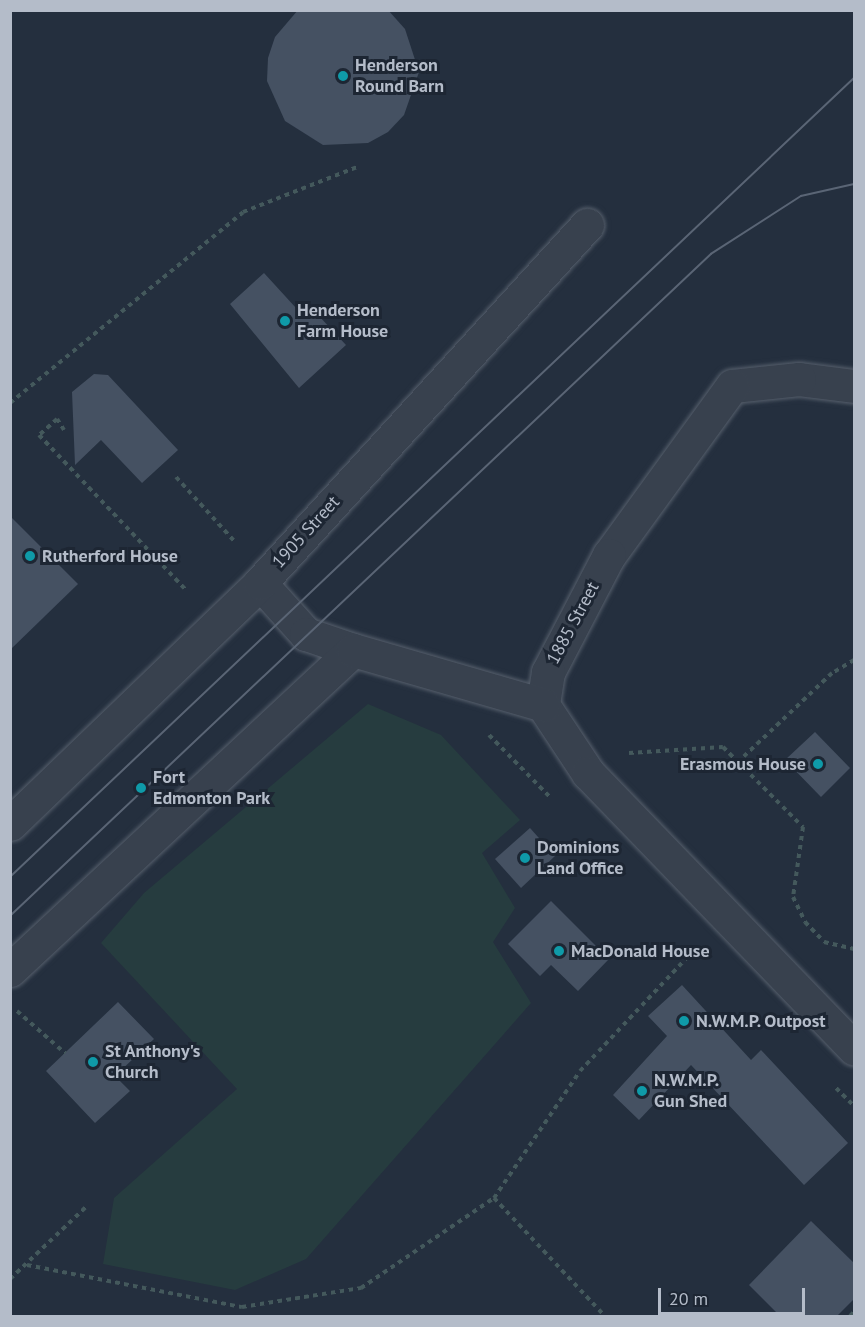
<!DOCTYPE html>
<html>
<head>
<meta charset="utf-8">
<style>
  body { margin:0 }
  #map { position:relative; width:865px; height:1327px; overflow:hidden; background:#242f3e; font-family:"PT Sans",sans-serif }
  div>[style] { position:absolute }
  .green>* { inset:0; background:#263c3f }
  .building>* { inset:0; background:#455162 }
  .path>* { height:4px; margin-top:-2px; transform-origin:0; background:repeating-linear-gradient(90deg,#44595c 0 4.5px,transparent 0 9px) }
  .roads { filter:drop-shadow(0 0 2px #565f6c) drop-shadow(0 0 2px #565f6c) }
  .minor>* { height:33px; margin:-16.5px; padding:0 16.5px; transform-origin:16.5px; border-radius:16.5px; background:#38414e }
  .tram>* { height:1.5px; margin:-0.75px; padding:0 0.75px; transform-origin:0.75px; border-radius:0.75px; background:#5a6575 }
  .dots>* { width:16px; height:16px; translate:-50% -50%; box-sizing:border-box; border:3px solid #1d2633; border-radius:50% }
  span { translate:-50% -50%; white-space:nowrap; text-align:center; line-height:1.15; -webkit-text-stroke:6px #1d2633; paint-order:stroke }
  .poi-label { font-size:18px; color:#b4bcc9; font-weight:700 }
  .left { translate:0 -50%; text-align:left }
  .right { translate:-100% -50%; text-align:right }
  .street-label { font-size:18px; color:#b4bcc9 }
  .frame { position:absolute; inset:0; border:12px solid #b4bcc9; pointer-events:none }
  .scale { position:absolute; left:658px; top:1288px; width:147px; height:27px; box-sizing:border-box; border:3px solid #b4bcc9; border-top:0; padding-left:8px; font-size:18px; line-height:21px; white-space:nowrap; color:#b4bcc9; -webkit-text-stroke:4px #1d2633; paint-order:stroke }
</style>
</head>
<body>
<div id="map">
  <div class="green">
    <i style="clip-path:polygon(368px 704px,441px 735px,520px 820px,482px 853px,515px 908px,493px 942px,531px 1003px,306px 1259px,235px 1290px,103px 1264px,114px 1198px,237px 1089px,101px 943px,144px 893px)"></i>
  </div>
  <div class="building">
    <i style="clip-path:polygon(298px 10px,388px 10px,405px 29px,419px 72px,404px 115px,388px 132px,368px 143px,323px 145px,285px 121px,267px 81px,268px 58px,275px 37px)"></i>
    <i style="clip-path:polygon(264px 273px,296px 308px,305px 301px,346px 345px,299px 388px,230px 304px)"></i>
    <i style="clip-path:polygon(94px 374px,108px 375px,178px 450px,142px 483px,101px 440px,75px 465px,72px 392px)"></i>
    <i style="clip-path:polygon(10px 516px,78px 584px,10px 650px)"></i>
    <i style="clip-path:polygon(815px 732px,850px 768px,821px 797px,785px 760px)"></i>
    <i style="clip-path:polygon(530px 828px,555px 856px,521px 888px,495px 859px)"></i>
    <i style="clip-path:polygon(551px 901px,609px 959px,578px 991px,551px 965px,540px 976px,508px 944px)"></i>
    <i style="clip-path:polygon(682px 985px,751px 1060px,761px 1050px,848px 1143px,804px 1185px,691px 1065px,639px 1120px,613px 1095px,667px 1036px,648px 1016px)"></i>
    <i style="clip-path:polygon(118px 1002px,154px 1039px,115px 1076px,130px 1091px,95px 1123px,46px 1071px)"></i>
    <i style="clip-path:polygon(811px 1221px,855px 1264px,855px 1298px,836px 1317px,781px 1317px,749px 1285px)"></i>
  </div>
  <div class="path">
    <i style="left:10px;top:403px;width:301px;rotate:-39.3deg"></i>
    <i style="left:243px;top:212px;width:123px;rotate:-21.5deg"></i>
    <i style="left:64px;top:430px;width:13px;rotate:-122deg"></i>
    <i style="left:57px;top:419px;width:24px;rotate:138deg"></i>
    <i style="left:39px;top:435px;width:212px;rotate:46.5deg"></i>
    <i style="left:176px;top:477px;width:89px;rotate:47.7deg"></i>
    <i style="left:854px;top:660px;width:26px;rotate:149deg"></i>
    <i style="left:832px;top:673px;width:129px;rotate:136.6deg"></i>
    <i style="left:738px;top:762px;width:92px;rotate:45deg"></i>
    <i style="left:803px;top:827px;width:71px;rotate:98.1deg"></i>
    <i style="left:793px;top:897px;width:28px;rotate:64deg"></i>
    <i style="left:805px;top:922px;width:28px;rotate:46deg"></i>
    <i style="left:824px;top:942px;width:31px;rotate:13deg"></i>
    <i style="left:489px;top:735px;width:86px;rotate:45.5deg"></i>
    <i style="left:629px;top:753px;width:94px;rotate:-3.7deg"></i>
    <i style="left:723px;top:747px;width:18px;rotate:45deg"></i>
    <i style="left:17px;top:1011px;width:64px;rotate:41.2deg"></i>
    <i style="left:836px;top:1088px;width:25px;rotate:45deg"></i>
    <i style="left:494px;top:1198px;width:162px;rotate:46.8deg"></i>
    <i style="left:27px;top:1265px;width:219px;rotate:11.1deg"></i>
    <i style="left:242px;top:1307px;width:121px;rotate:-9.1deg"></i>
    <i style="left:361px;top:1288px;width:161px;rotate:-34.1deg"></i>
    <i style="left:494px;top:1198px;width:153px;rotate:-55.9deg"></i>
    <i style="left:580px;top:1071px;width:170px;rotate:-46.7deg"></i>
    <i style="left:10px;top:1279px;width:105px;rotate:-43.5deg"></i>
    <i style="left:850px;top:1316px;width:6px;rotate:-45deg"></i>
  </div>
  <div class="roads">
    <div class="minor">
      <i style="left:854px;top:386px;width:55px;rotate:-172.7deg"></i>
      <i style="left:799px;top:379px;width:67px;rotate:174deg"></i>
      <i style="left:732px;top:386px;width:209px;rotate:126deg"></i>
      <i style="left:609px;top:555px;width:132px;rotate:117.5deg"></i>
      <i style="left:548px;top:672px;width:33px;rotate:99deg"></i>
      <i style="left:543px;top:705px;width:82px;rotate:56.5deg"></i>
      <i style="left:588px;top:773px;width:383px;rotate:46deg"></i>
      <i style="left:260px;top:583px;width:69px;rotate:48deg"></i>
      <i style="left:306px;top:634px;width:50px;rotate:18.8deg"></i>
      <i style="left:10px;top:824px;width:347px;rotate:-43.9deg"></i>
      <i style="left:260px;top:583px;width:485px;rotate:-47.6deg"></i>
      <i style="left:10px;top:970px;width:469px;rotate:-43deg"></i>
      <i style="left:353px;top:650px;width:198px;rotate:16.1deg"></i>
    </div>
  </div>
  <div class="tram">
    <i style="left:10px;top:877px;width:1162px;rotate:-43.43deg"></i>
    <i style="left:10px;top:916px;width:964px;rotate:-43.36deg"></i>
    <i style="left:711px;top:254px;width:107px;rotate:-32.8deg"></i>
    <i style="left:801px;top:196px;width:54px;rotate:-12.8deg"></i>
  </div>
  <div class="dots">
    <i style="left:343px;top:76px;background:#0f9aa8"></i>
    <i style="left:285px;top:321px;background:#0f9aa8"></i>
    <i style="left:30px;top:556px;background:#0f9aa8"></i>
    <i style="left:818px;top:764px;background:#0f9aa8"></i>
    <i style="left:141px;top:788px;background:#0f9aa8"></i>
    <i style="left:525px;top:858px;background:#0f9aa8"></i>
    <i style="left:559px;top:951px;background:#0f9aa8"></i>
    <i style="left:684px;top:1021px;background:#0f9aa8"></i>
    <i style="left:93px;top:1062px;background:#0f9aa8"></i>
    <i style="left:642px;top:1091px;background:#0f9aa8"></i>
  </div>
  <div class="poi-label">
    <span class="left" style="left:355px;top:76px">Henderson<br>Round Barn</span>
    <span class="left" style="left:297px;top:321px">Henderson<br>Farm House</span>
    <span class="left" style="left:42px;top:556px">Rutherford House</span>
    <span class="right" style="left:806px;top:764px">Erasmous House</span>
    <span class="left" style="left:153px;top:788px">Fort<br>Edmonton Park</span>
    <span class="left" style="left:537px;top:858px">Dominions<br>Land Office</span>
    <span class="left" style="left:571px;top:951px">MacDonald House</span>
    <span class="left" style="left:696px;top:1021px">N.W.M.P. Outpost</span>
    <span class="left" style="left:105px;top:1062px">St Anthony's<br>Church</span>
    <span class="left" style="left:654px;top:1091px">N.W.M.P.<br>Gun Shed</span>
  </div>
  <div class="street-label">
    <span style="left:306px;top:532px;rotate:-48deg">1905 Street</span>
    <span style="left:573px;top:623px;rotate:-62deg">1885 Street</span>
  </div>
  <div class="frame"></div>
  <div class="scale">20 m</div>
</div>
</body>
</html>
